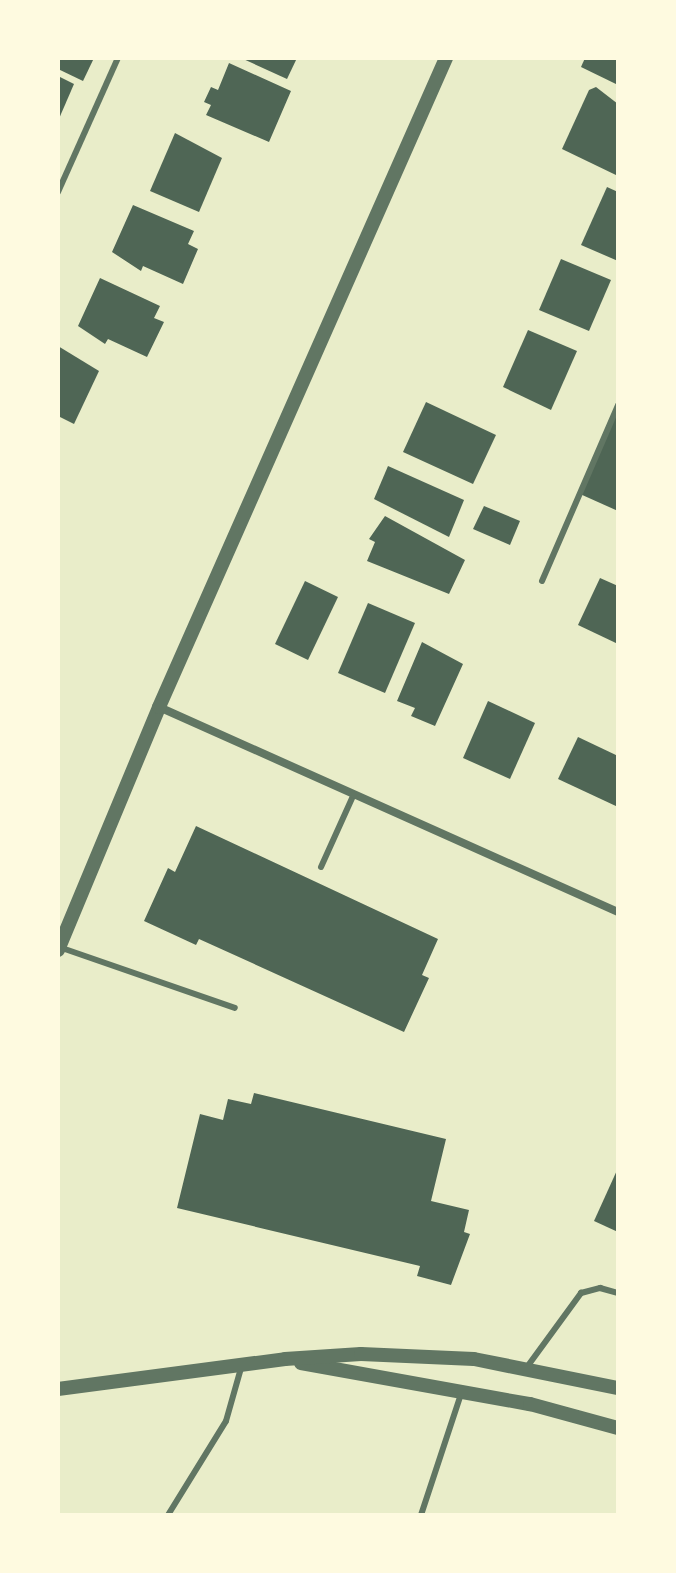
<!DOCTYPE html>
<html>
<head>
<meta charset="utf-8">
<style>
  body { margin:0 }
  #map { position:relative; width:676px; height:1573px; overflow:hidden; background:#e9edc9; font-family:"Public Sans",sans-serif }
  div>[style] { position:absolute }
  .building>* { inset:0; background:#4f6655 }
  .service>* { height:6px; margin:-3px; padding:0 3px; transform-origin:3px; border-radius:3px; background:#617663 }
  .minor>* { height:8px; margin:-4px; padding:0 4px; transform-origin:4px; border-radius:4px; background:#617663 }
  .tertiary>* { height:14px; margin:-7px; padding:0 7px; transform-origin:7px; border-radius:7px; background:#617663 }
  span { translate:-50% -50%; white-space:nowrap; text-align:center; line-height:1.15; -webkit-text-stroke:7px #fefae0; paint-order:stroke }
  .frame { position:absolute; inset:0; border:60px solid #fefae0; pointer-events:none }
</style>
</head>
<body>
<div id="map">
  <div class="building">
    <i style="clip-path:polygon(58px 58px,94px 58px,83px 81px,58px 69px)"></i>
    <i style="clip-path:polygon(241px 58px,297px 58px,287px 79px)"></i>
    <i style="clip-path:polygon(585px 58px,618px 58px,618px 85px,581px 67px)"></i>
    <i style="clip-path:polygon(229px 63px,291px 91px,269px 142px,206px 115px,211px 105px,204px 102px,211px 87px,218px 90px)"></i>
    <i style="clip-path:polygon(58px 76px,74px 84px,58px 121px)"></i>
    <i style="clip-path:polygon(596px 87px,618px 104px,618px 176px,562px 149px,589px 90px)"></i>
    <i style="clip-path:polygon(175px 133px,222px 158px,199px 212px,150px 191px)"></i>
    <i style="clip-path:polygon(607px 187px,618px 192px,618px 261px,581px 245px)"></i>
    <i style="clip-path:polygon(133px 205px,194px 231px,188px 244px,198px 249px,183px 284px,143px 266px,141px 271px,112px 252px)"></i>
    <i style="clip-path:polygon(561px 259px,611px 280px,589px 331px,539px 310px)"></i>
    <i style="clip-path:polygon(100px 278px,160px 306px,154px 318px,164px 322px,147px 357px,108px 339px,105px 344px,78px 326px)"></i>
    <i style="clip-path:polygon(528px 330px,577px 351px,551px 410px,503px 387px)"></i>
    <i style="clip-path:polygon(58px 346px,99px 371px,74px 424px,58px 416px)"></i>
    <i style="clip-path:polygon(426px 402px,496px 435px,473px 484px,403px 452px)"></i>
    <i style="clip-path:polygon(614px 415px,618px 417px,618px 511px,580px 494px)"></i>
    <i style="clip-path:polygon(388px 466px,464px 500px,449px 537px,374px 499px)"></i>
    <i style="clip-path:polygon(484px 506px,520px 521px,510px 545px,473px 529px)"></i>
    <i style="clip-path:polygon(385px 516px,465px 560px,449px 594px,367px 561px,375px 542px,369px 539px)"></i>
    <i style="clip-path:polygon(600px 578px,618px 586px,618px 644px,578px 625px)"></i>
    <i style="clip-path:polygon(305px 581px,338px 597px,308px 660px,275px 644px)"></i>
    <i style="clip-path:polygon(368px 603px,415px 623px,385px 693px,338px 673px)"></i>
    <i style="clip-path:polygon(422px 642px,463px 664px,435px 726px,411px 716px,415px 708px,397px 701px)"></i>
    <i style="clip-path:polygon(488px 701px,535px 723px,510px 779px,463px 758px)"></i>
    <i style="clip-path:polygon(578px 737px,618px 756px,618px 807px,558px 779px)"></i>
    <i style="clip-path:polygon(196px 826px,438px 939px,422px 975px,429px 978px,404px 1032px,199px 939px,196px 945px,144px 921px,168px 868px,175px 872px)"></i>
    <i style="clip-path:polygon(254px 1093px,446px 1139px,431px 1201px,469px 1210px,464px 1232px,470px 1234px,451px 1285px,417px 1276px,420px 1266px,177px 1208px,200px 1114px,223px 1120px,228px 1099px,251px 1104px)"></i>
    <i style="clip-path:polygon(618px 1168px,618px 1232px,594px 1221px)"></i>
  </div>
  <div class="service">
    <i style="left:58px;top:192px;width:147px;rotate:-65.9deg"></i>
    <i style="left:542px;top:581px;width:192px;rotate:-66.6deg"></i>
    <i style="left:321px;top:867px;width:80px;rotate:-65.7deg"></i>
    <i style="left:59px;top:947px;width:186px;rotate:19.1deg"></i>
    <i style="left:527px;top:1367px;width:92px;rotate:-53.9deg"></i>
    <i style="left:581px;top:1293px;width:20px;rotate:-15deg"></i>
    <i style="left:600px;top:1288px;width:19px;rotate:16deg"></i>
    <i style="left:168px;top:1515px;width:110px;rotate:-58.3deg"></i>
    <i style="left:226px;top:1421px;width:55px;rotate:-74.2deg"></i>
    <i style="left:421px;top:1515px;width:127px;rotate:-71.7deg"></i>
  </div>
  <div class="minor">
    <i style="left:159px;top:707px;width:503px;rotate:24.07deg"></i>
  </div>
  <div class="tertiary">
    <i style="left:58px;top:950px;width:263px;rotate:-67.4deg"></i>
    <i style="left:159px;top:707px;width:710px;rotate:-66.14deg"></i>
    <i style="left:301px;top:1363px;width:233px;rotate:10.2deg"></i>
    <i style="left:530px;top:1404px;width:91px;rotate:15.3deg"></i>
    <i style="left:58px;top:1389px;width:229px;rotate:-7.5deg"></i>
    <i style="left:285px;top:1359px;width:76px;rotate:-3.8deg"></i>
    <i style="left:361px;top:1354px;width:113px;rotate:2.5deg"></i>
    <i style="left:474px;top:1359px;width:147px;rotate:11.4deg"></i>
  </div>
  <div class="frame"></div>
</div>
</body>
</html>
